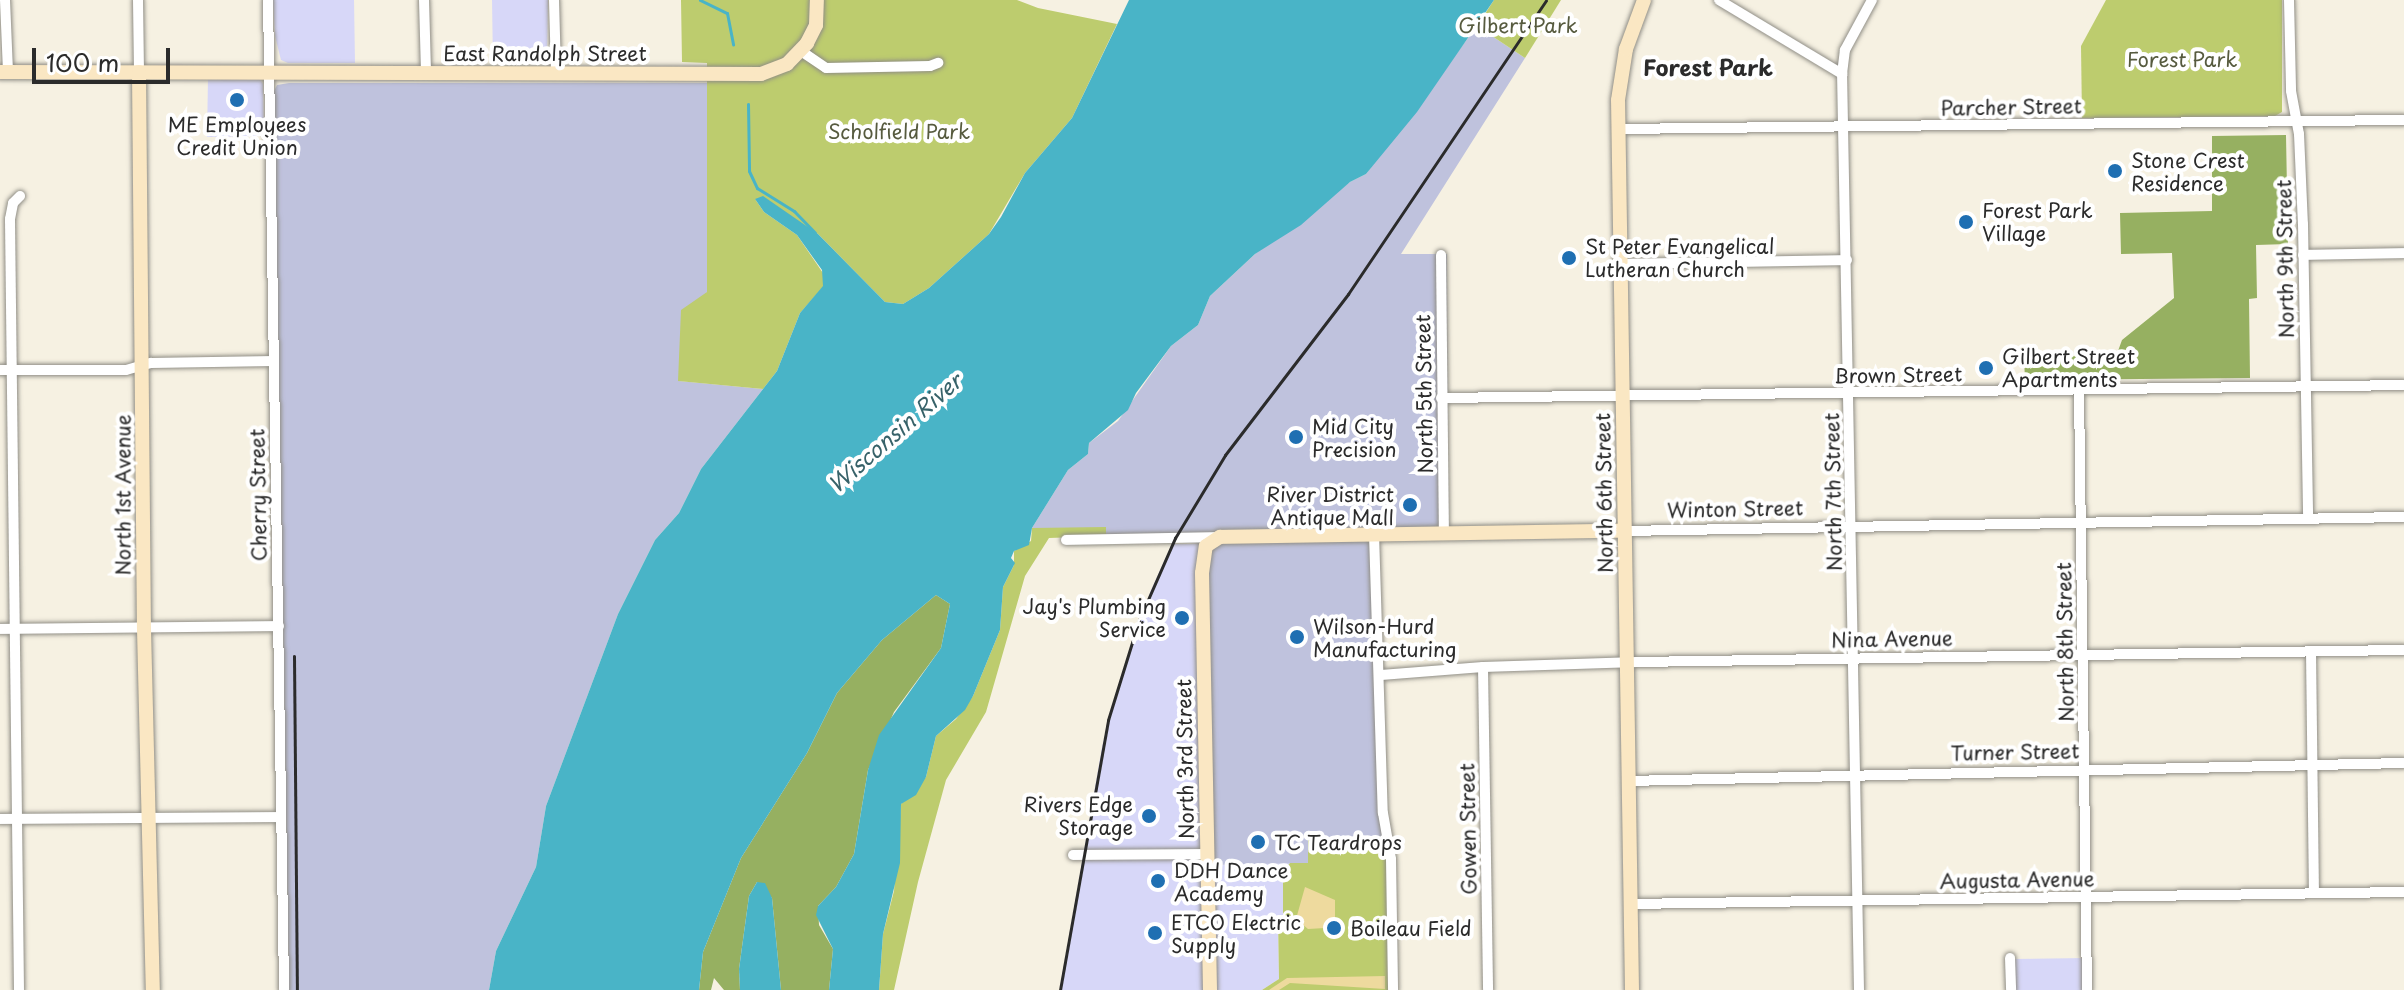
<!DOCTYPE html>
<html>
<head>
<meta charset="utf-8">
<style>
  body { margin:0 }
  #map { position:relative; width:2404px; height:990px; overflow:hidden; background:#f6f1e2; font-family:"Playpen Sans",sans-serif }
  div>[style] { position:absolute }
  .built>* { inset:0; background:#d7d7f8 }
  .industrial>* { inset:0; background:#bfc2dd }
  .green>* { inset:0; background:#bdcc6e }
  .forest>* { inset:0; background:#96b061 }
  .sand>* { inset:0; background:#eeda9e }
  .water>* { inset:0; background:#49b4c7 }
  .stream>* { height:3px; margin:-1.5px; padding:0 1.5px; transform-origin:1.5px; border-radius:1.5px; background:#49b4c7 }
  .roads { filter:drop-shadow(0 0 2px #908e86) drop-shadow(0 0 2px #908e86) }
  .street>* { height:10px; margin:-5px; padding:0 5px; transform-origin:5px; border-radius:5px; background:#fff }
  .secondary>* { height:14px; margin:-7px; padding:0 7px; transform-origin:7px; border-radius:7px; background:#fae7c3 }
  .rail>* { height:3px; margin:-1.5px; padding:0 1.5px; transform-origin:1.5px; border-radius:1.5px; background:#2b2b2b }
  .dots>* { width:22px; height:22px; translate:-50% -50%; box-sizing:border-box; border:4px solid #fff; border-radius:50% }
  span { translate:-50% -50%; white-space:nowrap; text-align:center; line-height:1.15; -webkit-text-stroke:8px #fff; paint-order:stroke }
  .park-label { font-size:20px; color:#575b3f }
  .street-label { font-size:20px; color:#2b2b2b }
  .poi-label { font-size:20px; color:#2b2b2b }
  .left { translate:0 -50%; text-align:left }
  .right { translate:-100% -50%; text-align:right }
  .neighbourhood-label { font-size:22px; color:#2b2b2b; font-weight:700 }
  .water-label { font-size:22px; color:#376269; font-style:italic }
  .scale { position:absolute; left:32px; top:48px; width:138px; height:36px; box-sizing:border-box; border:4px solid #2b2b2b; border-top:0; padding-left:10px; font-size:24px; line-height:28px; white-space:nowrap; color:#2b2b2b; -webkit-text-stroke:6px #fff; paint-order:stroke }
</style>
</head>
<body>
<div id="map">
  <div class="built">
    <i style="clip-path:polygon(273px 0,354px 0,355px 63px,288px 63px,281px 60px,275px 36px)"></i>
    <i style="clip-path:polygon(492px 0,548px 0,547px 61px,493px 63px)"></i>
    <i style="clip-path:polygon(208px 78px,259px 78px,263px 84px,264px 136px,207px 137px)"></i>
    <i style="clip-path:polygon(1172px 544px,1202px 544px,1209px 865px,1290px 863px,1283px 871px,1283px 915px,1278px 916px,1279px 979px,1262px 990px,1060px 990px,1102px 747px,1116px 692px,1151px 590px)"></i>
    <i style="clip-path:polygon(2086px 958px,2086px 990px,2010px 990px,2010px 959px)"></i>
  </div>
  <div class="industrial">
    <i style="clip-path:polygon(1477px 26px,1525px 58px,1401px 254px,1447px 254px,1448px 532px,1376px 534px,1388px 837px,1308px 839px,1308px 863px,1208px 865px,1202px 544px,1106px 536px,1106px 528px,1032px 528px,1068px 470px,1088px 454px,1089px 443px,1118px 421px,1171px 346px,1198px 325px,1210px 296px,1255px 254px,1350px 182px,1366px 174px)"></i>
    <i style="clip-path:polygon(289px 83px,707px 83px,707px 292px,679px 381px,763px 389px,701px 469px,679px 513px,655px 540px,618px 614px,546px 806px,536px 867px,496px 951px,489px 990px,289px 990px,274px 91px,277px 85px)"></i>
  </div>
  <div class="green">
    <i style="clip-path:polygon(681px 0,1017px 0,1038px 8px,1117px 24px,1072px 118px,1025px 173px,989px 234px,929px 288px,903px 304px,885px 302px,818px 234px,755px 199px,764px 212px,797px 235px,825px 276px,823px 287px,800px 313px,777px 371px,763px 389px,678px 381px,681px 310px,707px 292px,707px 63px,682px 62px)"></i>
    <i style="clip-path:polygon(1494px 0,1561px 0,1525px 58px,1477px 26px)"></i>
    <i style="clip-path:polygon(2106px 0,2282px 0,2282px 112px,2275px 116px,2082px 118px,2081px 46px)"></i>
    <i style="clip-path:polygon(1106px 527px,1106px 536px,1049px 538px,1025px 576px,986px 712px,946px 780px,918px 882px,894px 990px,879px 990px,883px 934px,894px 891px,901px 804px,926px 777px,936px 736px,956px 719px,973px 696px,1000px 630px,1003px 587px,1014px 565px,1014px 551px,1031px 541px,1032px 528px)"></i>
    <i style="clip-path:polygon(1388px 837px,1393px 990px,1262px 990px,1279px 979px,1278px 916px,1283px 915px,1283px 871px,1290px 863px,1308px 863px,1308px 838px)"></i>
  </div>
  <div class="forest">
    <i style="clip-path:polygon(2286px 135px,2288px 244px,2256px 245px,2257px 298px,2249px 299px,2250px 378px,2025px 380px,2024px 357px,2093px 356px,2095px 352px,2118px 351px,2122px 340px,2174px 298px,2172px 253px,2121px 254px,2120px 213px,2212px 211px,2212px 136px)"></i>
    <i style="clip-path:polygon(936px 595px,950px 604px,941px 648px,894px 712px,868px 770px,854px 854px,836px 887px,818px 906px,819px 925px,833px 949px,829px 990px,781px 990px,772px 898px,757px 882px,749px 896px,739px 969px,740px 990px,724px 990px,714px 978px,711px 990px,699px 990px,703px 952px,741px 858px,807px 753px,837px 693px,882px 640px)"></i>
  </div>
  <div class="sand">
    <i style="clip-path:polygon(1305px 887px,1335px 900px,1335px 918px,1325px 928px,1308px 929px,1296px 919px)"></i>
    <i style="clip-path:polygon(1385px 976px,1385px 989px,1290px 983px,1279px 990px,1269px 990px,1287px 978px)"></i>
  </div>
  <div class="water">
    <i style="clip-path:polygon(1129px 0,1494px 0,1417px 112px,1366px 174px,1350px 182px,1301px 225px,1255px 254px,1210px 296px,1198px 325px,1171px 346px,1136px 393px,1128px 410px,1089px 443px,1088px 454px,1068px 470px,1032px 528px,1029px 545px,1014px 551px,1011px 558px,1015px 563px,1003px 587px,1000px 630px,973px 696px,965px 710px,936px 736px,926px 777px,916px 795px,901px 804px,900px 863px,883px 934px,879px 990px,829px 990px,833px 949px,816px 915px,818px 906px,836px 887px,854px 854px,868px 770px,879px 735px,941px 648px,950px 604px,936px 595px,882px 640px,837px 693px,807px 753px,741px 858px,703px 952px,699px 990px,489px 990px,496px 951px,536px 867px,546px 806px,618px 614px,655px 540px,679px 513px,701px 469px,777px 371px,800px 313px,823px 286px,822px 270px,797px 235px,764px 212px,755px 199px,763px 196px,818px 234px,885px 302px,903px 304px,929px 288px,989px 234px,1001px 217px,1025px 173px,1072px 118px)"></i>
    <i style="clip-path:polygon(757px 882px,765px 883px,772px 898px,781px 990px,740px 990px,739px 969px,749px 896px)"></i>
  </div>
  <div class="stream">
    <i style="left:700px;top:0;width:30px;rotate:26deg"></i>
    <i style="left:727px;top:13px;width:32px;rotate:79deg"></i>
    <i style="left:748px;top:104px;width:67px;rotate:89.1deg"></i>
    <i style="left:749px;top:171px;width:19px;rotate:65deg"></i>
    <i style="left:757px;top:188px;width:44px;rotate:31.9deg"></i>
    <i style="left:794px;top:211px;width:30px;rotate:46deg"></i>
  </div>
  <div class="roads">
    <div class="street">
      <i style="left:5px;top:0;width:71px;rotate:87.6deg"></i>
      <i style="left:138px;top:0;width:72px;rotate:89.2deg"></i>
      <i style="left:268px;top:0;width:990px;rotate:89.07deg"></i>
      <i style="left:424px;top:0;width:73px;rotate:88.4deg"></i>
      <i style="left:554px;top:0;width:73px;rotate:88.4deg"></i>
      <i style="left:1719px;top:0;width:144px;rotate:31deg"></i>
      <i style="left:2289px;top:0;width:91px;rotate:88.7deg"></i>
      <i style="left:2291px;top:91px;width:44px;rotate:79.5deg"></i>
      <i style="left:2299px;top:134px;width:90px;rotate:87.5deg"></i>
      <i style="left:2303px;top:224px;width:295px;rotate:89deg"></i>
      <i style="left:801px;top:51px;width:30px;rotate:34deg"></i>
      <i style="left:826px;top:68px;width:104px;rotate:-1.1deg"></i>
      <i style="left:930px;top:66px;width:9px;rotate:-21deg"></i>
      <i style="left:1618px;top:129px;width:786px;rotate:-0.66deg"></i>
      <i style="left:1441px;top:255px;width:278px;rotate:89.4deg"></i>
      <i style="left:2303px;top:255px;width:101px;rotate:-1.1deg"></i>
      <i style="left:1620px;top:264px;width:227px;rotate:-1deg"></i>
      <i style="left:0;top:370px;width:126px"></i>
      <i style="left:126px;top:370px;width:26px;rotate:-16deg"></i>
      <i style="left:151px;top:363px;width:123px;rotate:-0.9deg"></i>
      <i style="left:2079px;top:390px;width:600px;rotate:89.24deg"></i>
      <i style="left:1441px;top:398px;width:963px;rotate:-0.77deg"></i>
      <i style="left:1624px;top:531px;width:780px;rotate:-1.03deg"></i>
      <i style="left:1374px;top:534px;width:279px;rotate:88.2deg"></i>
      <i style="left:1383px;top:813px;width:47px;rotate:80.1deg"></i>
      <i style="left:1391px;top:859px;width:131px;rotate:89.1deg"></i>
      <i style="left:1066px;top:540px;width:152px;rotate:-1.1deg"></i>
      <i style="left:0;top:629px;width:279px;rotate:-0.6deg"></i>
      <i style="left:2311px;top:651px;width:242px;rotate:89.3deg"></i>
      <i style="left:1483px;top:667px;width:323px;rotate:89.1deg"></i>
      <i style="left:1381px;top:675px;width:102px;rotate:-4.5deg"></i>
      <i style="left:1483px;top:667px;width:154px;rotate:-1.9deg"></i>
      <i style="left:1637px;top:662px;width:767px;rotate:-0.9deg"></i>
      <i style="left:1628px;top:781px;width:776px;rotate:-1.33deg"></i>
      <i style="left:0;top:819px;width:281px;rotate:-0.4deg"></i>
      <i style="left:1073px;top:855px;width:133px;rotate:-0.4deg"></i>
      <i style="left:1630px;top:904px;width:774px;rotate:-0.89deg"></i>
      <i style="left:2010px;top:958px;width:32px;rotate:88deg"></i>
      <i style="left:19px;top:990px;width:771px;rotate:-90.67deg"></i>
      <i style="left:10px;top:219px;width:16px;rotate:-79deg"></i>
      <i style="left:13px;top:203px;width:10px;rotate:-45deg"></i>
      <i style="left:1859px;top:990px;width:916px;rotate:-91.06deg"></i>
      <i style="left:1842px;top:74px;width:24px;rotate:-83deg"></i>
      <i style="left:1845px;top:50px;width:57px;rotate:-61.6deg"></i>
    </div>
    <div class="secondary">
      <i style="left:0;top:72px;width:761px;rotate:0.15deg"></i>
      <i style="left:761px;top:74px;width:28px;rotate:-21deg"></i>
      <i style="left:787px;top:64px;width:29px;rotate:-46deg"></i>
      <i style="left:807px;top:43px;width:20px;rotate:-63deg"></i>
      <i style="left:816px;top:25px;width:25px;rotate:-88deg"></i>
      <i style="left:139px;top:72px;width:557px;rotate:89.49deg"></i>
      <i style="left:144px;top:629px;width:361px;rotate:88.6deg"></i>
      <i style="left:1210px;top:990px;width:417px;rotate:-91.1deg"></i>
      <i style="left:1202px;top:573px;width:27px;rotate:-82deg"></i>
      <i style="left:1206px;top:546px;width:17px;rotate:-33deg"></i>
      <i style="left:1220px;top:537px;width:404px;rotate:-0.9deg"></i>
      <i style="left:1632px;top:990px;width:890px;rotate:-90.9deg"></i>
      <i style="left:1618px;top:100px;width:52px;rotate:-81.1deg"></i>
      <i style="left:1626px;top:49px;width:52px;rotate:-69.8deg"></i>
    </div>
  </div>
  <div class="rail">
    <i style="left:294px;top:656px;width:334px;rotate:89.5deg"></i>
    <i style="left:1060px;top:990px;width:274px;rotate:-79.9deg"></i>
    <i style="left:1108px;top:720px;width:105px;rotate:-72.8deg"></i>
    <i style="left:1139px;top:620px;width:90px;rotate:-66.3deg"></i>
    <i style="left:1175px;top:538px;width:97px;rotate:-58.9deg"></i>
    <i style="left:1225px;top:455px;width:203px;rotate:-52.6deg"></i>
    <i style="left:1348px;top:294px;width:354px;rotate:-56deg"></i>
  </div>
  <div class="dots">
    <i style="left:237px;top:100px;background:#1f6fb2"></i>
    <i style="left:2115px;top:171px;background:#1f6fb2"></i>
    <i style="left:1966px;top:222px;background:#1f6fb2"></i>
    <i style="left:1569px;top:258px;background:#1f6fb2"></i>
    <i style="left:1986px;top:368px;background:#1f6fb2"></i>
    <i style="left:1296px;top:437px;background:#1f6fb2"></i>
    <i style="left:1410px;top:505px;background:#1f6fb2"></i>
    <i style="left:1182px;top:618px;background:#1f6fb2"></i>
    <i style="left:1297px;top:637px;background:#1f6fb2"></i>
    <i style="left:1149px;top:816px;background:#1f6fb2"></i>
    <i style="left:1258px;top:842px;background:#1f6fb2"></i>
    <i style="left:1158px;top:881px;background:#1f6fb2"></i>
    <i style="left:1334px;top:928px;background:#1f6fb2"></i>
    <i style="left:1155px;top:933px;background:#1f6fb2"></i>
  </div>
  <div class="park-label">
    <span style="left:1518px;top:25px">Gilbert Park</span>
    <span style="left:2182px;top:59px">Forest Park</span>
    <span style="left:899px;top:131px">Scholfield Park</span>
  </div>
  <div class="street-label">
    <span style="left:545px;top:53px">East Randolph Street</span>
    <span style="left:2011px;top:107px;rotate:-1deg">Parcher Street</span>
    <span style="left:2285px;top:259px;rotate:-91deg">North 9th Street</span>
    <span style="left:1898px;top:375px;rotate:-1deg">Brown Street</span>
    <span style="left:1424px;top:394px;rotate:-91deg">North 5th Street</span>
    <span style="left:1833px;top:492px;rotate:-91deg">North 7th Street</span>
    <span style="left:1604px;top:493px;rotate:-91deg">North 6th Street</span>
    <span style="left:123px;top:495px;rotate:-90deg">North 1st Avenue</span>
    <span style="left:258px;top:495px;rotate:-91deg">Cherry Street</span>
    <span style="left:1735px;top:509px;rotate:-1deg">Winton Street</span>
    <span style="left:1892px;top:639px;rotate:-1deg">Nina Avenue</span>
    <span style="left:2065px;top:642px;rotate:-91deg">North 8th Street</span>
    <span style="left:2015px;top:752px;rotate:-1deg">Turner Street</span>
    <span style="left:1185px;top:759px;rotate:-91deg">North 3rd Street</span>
    <span style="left:1468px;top:829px;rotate:-91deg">Gowen Street</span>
    <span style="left:2017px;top:880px;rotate:-1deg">Augusta Avenue</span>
  </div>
  <div class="poi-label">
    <span style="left:237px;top:136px">ME Employees<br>Credit Union</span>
    <span class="left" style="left:2131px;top:172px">Stone Crest<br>Residence</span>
    <span class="left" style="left:1982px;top:222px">Forest Park<br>Village</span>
    <span class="left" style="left:1585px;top:258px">St Peter Evangelical<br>Lutheran Church</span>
    <span class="left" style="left:2002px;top:368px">Gilbert Street<br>Apartments</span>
    <span class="left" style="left:1312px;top:438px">Mid City<br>Precision</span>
    <span class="right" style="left:1394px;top:506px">River District<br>Antique Mall</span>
    <span class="right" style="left:1166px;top:618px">Jay's Plumbing<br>Service</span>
    <span class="left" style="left:1313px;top:638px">Wilson-Hurd<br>Manufacturing</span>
    <span class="right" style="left:1133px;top:816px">Rivers Edge<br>Storage</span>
    <span class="left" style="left:1274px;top:842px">TC Teardrops</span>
    <span class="left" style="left:1174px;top:882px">DDH Dance<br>Academy</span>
    <span class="left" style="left:1171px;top:934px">ETCO Electric<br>Supply</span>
    <span class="left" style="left:1350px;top:928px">Boileau Field</span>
  </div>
  <div class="neighbourhood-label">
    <span style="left:1708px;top:67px">Forest Park</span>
  </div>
  <div class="water-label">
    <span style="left:894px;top:432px;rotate:-41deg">Wisconsin River</span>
  </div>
  <div class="scale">100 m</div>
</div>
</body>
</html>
